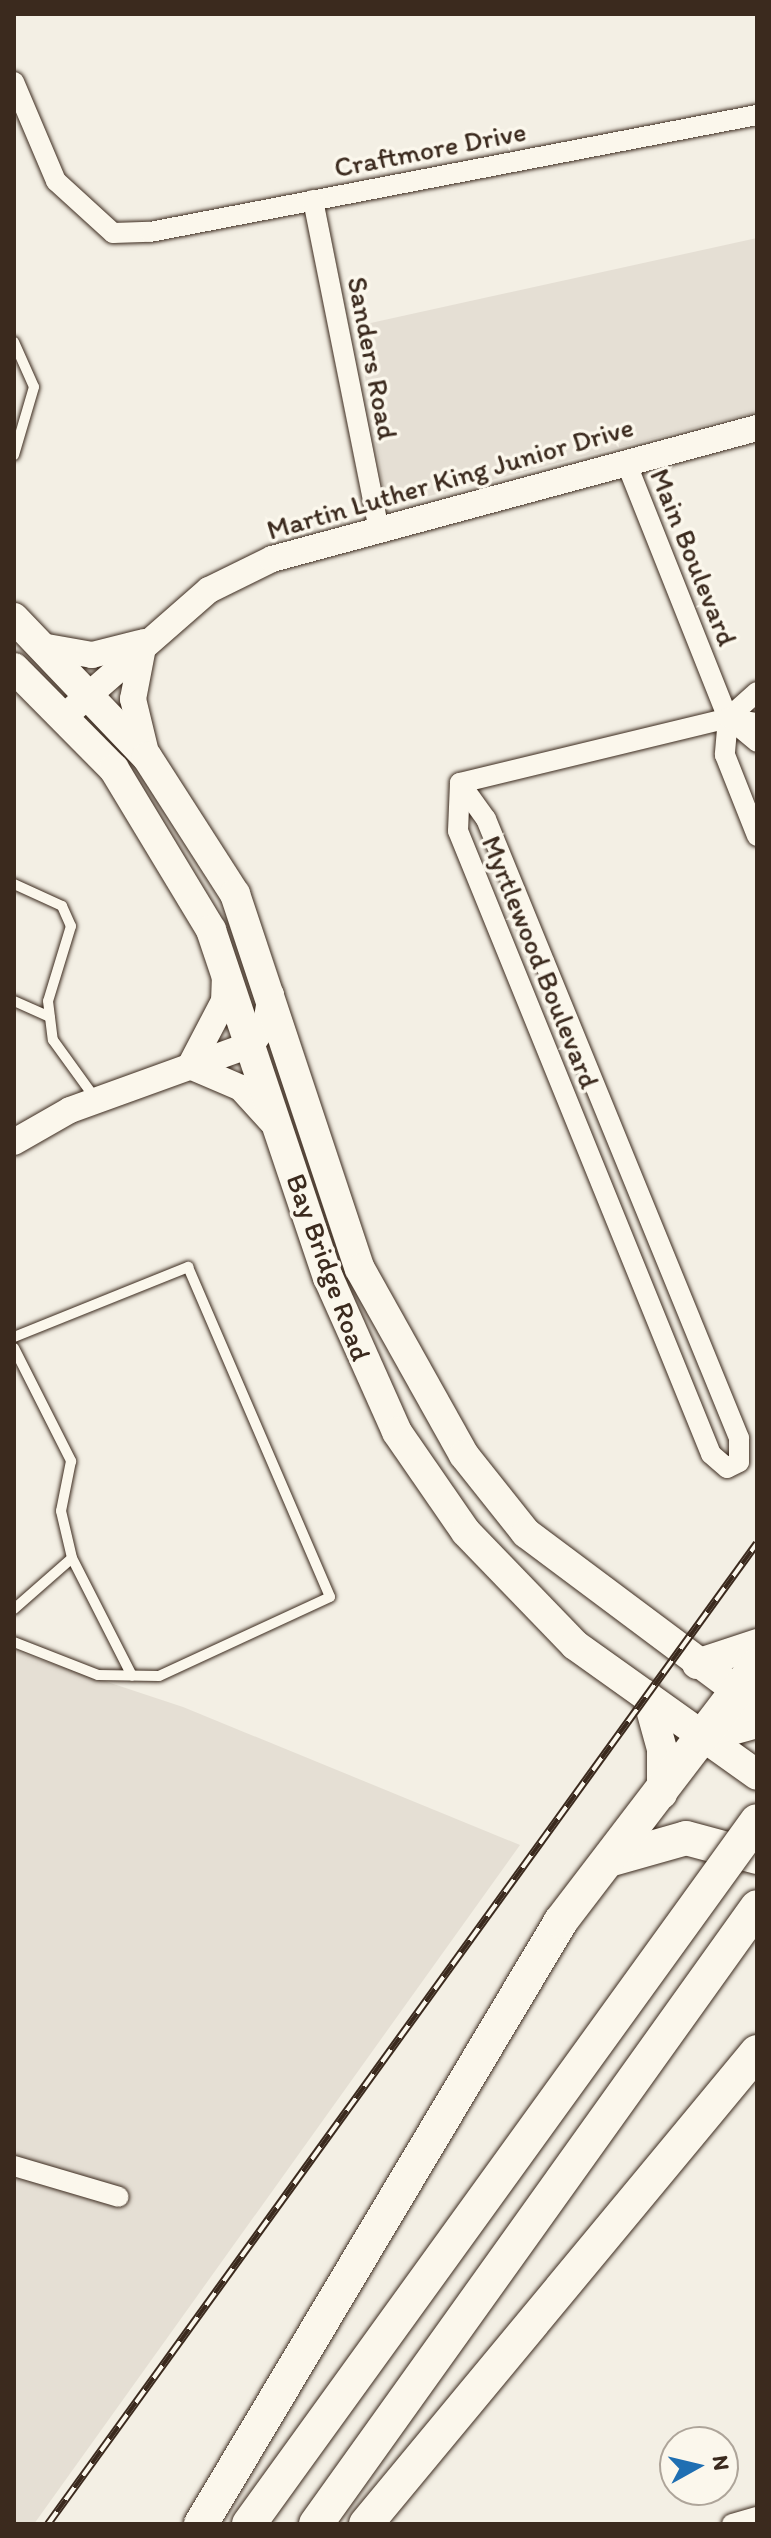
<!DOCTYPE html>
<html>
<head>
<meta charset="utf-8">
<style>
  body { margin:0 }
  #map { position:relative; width:771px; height:2538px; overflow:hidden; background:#f3efe4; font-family:Itim,sans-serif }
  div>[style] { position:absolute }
  .built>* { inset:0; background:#e5dfd4 }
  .roads { filter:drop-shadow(0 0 2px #3b2a1e) drop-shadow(0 0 2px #3b2a1e) }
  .lane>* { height:10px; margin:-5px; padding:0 5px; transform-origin:5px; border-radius:5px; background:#fbf7ec }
  .street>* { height:20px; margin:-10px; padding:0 10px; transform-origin:10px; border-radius:10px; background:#fbf7ec }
  .secondary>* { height:26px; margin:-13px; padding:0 13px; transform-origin:13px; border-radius:13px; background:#fbf7ec }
  .primary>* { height:30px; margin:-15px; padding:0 15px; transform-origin:15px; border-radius:15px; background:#fbf7ec }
  .highway>* { height:34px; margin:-17px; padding:0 17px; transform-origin:17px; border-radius:17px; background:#fbf7ec }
  .rail>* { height:8px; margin-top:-4px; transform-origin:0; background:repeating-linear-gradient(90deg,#fbf7ec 0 15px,#3b2a1e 0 30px); box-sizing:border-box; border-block:2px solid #3b2a1e }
  .bridges { filter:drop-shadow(0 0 2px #3b2a1e) drop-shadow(0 0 2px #3b2a1e) }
  .highway-bridge>* { height:34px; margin:-17px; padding:0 17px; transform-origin:17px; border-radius:17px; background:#fbf7ec }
  span { translate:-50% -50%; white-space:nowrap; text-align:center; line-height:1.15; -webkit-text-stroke:7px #fbf7ec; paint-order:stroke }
  .street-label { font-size:28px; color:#3b2a1e }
  .frame { position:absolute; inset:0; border:16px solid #3b2a1e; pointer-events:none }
  .north { position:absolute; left:659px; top:2426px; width:80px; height:80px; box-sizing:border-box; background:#fbf7ec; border:2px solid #aea59a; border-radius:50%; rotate:82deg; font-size:22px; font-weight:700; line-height:32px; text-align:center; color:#3b2a1e }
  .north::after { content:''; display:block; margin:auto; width:28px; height:36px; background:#1f6fb2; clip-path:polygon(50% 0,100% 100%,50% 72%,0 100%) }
</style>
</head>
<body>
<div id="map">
  <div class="built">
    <i style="clip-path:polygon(757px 238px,757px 412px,386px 507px,357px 326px)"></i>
    <i style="clip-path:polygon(14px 1651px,183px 1707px,520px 1845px,34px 2524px,14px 2524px)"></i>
  </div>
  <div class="roads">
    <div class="lane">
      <i style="left:14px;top:342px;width:49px;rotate:66deg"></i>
      <i style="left:34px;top:387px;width:71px;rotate:106.4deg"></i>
      <i style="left:14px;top:884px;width:53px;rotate:24.6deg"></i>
      <i style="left:62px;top:906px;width:22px;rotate:66deg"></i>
      <i style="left:71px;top:926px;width:78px;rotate:107deg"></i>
      <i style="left:48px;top:1001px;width:39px;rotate:83deg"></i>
      <i style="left:53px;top:1040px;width:72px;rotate:54.1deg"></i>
      <i style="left:14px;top:1001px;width:39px;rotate:24deg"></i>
      <i style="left:14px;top:1337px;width:188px;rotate:-21.9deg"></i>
      <i style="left:188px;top:1267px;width:359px;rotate:66.7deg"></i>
      <i style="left:330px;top:1597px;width:188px;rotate:155.2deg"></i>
      <i style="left:159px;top:1676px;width:61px;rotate:-179.1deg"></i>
      <i style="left:98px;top:1675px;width:90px;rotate:-158.6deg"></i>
      <i style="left:14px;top:1348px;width:127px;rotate:63.2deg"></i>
      <i style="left:71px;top:1461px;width:51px;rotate:101.3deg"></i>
      <i style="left:61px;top:1511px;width:48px;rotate:76.8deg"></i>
      <i style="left:72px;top:1558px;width:132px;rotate:63deg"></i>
      <i style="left:14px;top:1609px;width:77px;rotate:-41.3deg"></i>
    </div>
    <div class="street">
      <i style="left:14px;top:82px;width:108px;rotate:67deg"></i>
      <i style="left:56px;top:181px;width:77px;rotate:42.4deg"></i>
      <i style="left:113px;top:233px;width:37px;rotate:-2deg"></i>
      <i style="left:150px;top:232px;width:618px;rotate:-10.91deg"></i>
      <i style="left:313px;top:200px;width:332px;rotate:78.7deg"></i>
      <i style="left:626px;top:462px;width:276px;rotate:68.3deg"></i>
      <i style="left:728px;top:718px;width:37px;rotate:95deg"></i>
      <i style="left:725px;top:755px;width:87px;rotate:68.4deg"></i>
      <i style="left:728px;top:718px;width:39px;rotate:-42deg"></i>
      <i style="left:731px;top:720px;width:34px;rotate:40deg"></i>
      <i style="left:460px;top:783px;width:44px;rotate:54.2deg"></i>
      <i style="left:486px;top:819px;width:669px;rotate:67.77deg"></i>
      <i style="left:739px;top:1438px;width:24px;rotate:90deg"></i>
      <i style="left:739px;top:1462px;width:13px;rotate:153deg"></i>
      <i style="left:727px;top:1468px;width:21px;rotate:-139deg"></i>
      <i style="left:711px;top:1454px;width:672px;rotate:-112.1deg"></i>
      <i style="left:458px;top:831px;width:48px;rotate:-87.6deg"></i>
      <i style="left:460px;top:783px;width:276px;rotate:-13.6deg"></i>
      <i style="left:728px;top:718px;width:29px;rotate:10deg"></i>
      <i style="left:14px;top:2166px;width:109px;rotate:16.4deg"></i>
      <i style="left:732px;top:2524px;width:26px;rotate:-16deg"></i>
    </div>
    <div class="secondary">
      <i style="left:144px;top:642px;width:58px;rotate:100.9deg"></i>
      <i style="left:133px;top:699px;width:60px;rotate:76.4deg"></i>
      <i style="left:47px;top:647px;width:46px;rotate:10.1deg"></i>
      <i style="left:92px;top:655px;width:49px;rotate:-14deg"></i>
      <i style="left:74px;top:708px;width:179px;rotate:-41.2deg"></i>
      <i style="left:209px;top:590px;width:70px;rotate:-26.2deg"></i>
      <i style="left:272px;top:559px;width:502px;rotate:-15.12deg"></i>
      <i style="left:225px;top:974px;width:27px;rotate:92deg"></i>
      <i style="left:224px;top:1001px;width:73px;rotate:117.6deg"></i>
      <i style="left:190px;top:1066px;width:56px;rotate:23.3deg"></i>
      <i style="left:241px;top:1088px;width:45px;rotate:47.7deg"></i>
      <i style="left:14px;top:1142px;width:64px;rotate:-29.7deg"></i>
      <i style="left:70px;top:1110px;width:194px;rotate:-19.9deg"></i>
      <i style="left:252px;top:1044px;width:25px;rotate:-56deg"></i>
      <i style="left:266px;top:1023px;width:29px;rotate:-80deg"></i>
    </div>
    <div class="primary">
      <i style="left:14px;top:618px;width:192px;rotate:46.3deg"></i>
      <i style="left:147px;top:757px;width:163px;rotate:57.3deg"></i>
      <i style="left:235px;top:894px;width:395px;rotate:71.6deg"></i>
      <i style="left:360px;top:1269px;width:213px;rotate:60.8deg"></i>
      <i style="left:464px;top:1455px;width:100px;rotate:51.5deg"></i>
      <i style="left:526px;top:1533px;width:289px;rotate:36.8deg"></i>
      <i style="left:14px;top:668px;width:142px;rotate:45.3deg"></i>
      <i style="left:114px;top:769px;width:188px;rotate:58.9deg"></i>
      <i style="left:211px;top:930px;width:366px;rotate:71.4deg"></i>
      <i style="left:328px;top:1277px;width:170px;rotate:66deg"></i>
      <i style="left:397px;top:1432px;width:121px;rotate:55.4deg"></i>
      <i style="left:466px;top:1532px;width:157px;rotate:46deg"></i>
      <i style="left:575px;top:1645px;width:224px;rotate:35.5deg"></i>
      <i style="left:697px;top:1664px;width:63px;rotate:-18.4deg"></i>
      <i style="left:647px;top:1695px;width:56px;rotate:74.5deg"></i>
      <i style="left:662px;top:1749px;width:45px;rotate:90deg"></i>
      <i style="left:706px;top:1737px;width:53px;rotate:-15.4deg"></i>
    </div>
    <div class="highway">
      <i style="left:609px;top:1860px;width:80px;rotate:-15.9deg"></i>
      <i style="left:686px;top:1838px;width:73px;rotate:15deg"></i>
      <i style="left:201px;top:2524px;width:702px;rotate:-59.16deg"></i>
      <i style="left:561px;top:1921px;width:322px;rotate:-52.6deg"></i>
      <i style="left:316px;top:2524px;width:758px;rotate:-54.44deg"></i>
      <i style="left:366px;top:2524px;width:613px;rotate:-50.36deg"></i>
    </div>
  </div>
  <div class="rail">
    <i style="left:48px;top:2524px;width:1210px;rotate:-54.14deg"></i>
  </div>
  <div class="bridges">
    <div class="highway-bridge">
      <i style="left:249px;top:2524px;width:867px;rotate:-54.15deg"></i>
    </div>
  </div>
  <div class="street-label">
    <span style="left:430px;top:149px;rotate:-11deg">Craftmore Drive</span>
    <span style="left:373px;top:358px;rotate:79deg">Sanders Road</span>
    <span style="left:450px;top:478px;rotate:-16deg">Martin Luther King Junior Drive</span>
    <span style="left:694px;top:557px;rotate:68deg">Main Boulevard</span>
    <span style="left:541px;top:962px;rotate:68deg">Myrtlewood Boulevard</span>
    <span style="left:329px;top:1267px;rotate:70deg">Bay Bridge Road</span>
  </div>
  <div class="frame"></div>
  <div class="north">N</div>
</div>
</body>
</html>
